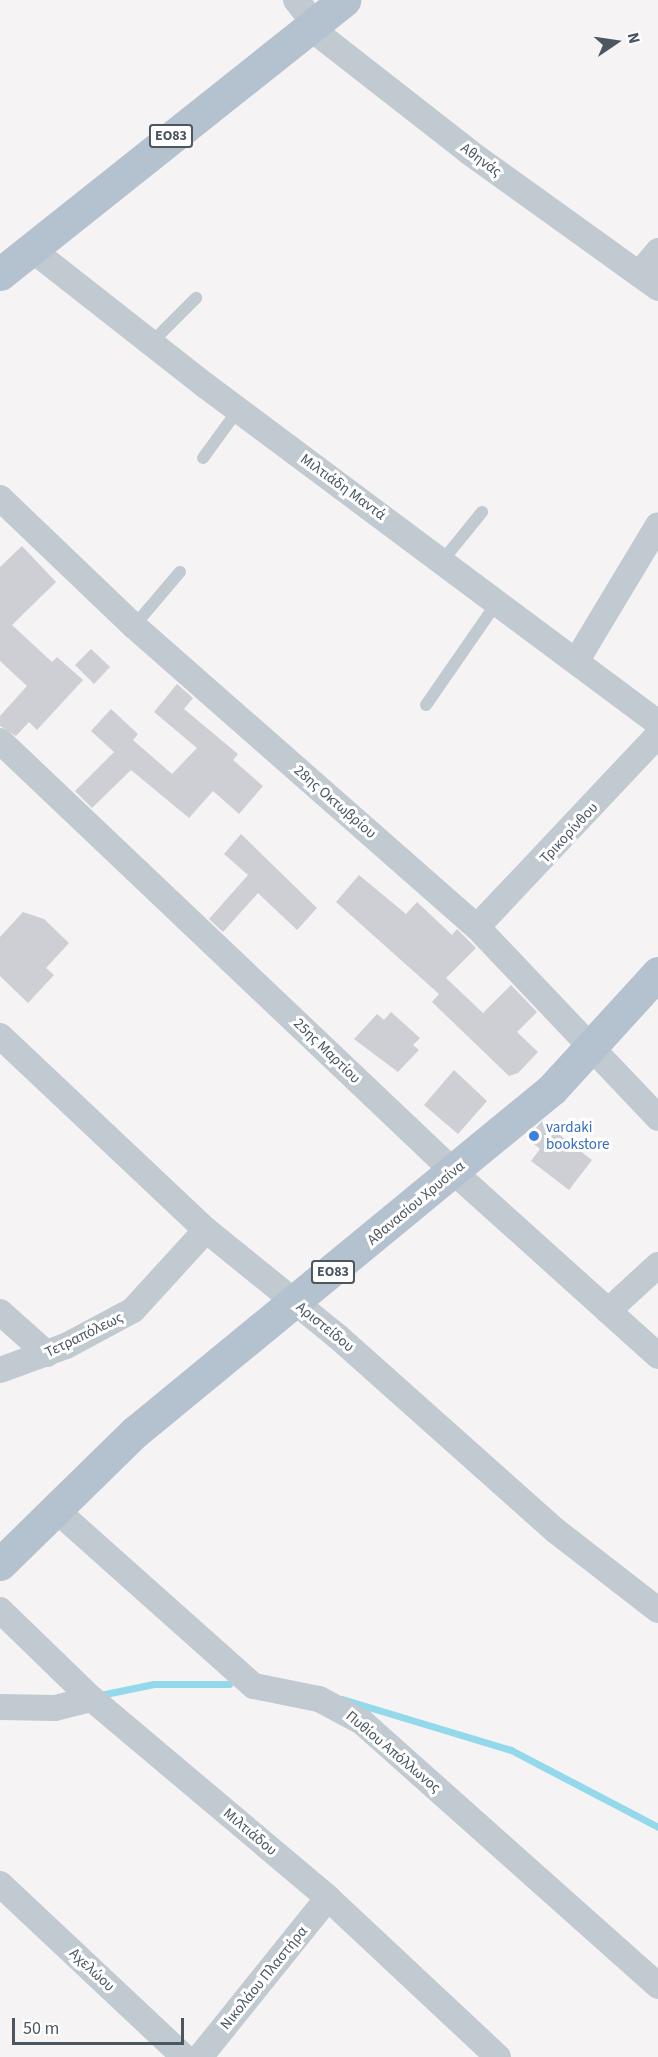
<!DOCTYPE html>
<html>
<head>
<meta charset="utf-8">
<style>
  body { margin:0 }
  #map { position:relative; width:658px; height:2057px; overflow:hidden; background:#f5f3f3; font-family:"Source Sans 3",sans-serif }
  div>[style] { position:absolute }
  .stream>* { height:7px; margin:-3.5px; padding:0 3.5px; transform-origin:3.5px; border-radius:3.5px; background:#93d9eb }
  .building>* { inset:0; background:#cdcfd5 }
  .service>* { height:12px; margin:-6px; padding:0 6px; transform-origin:6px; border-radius:6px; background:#c1cad1 }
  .minor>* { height:26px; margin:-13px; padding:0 13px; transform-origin:13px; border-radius:13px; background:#c1cad1 }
  .primary>* { height:33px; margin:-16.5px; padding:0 16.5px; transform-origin:16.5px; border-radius:16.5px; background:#b4c2d0 }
  .dots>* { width:16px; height:16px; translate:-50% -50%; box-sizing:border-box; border:3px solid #fff; border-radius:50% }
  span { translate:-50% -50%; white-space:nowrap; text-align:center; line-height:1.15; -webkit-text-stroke:6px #fff; paint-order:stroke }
  .shield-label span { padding:2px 4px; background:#fff; border:2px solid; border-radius:4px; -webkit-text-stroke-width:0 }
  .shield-label { font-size:14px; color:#4b5660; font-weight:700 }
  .street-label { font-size:15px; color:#4b5660 }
  .shop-label { font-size:15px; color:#366cbe }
  .left { translate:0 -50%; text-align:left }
  .north { position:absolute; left:586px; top:12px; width:60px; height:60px; -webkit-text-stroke:4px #fff; paint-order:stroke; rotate:77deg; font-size:16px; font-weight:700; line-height:24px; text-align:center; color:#4b5660 }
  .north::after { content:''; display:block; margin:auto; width:21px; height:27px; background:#4b5660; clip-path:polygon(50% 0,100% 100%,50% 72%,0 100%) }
  .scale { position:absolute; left:12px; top:2018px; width:172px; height:27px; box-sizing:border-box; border:3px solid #4b5660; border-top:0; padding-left:8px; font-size:18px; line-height:21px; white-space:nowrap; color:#4b5660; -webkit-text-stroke:4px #fff; paint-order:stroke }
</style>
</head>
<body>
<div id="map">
  <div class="stream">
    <i style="left:100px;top:1695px;width:55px;rotate:-11.5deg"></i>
    <i style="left:154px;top:1684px;width:75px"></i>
    <i style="left:342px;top:1699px;width:177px;rotate:16.8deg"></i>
    <i style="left:511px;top:1750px;width:166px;rotate:27.6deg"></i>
  </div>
  <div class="building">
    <i style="clip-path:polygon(22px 546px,56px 582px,12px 625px,52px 662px,57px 657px,83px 680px,37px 730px,29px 722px,16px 736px,0 726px,0 716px,27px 686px,0 661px,0 567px)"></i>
    <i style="clip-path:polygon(91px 649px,110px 667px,94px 684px,75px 665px)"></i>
    <i style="clip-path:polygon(177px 684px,193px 698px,184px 709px,238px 754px,233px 760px,263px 786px,239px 814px,213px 791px,189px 818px,131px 770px,92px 808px,75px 791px,114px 752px,91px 731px,111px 709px,138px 734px,133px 740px,172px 774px,197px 748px,154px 712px)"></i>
    <i style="clip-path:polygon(241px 834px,317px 908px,297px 930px,258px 893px,223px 932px,209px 919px,248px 875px,224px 854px)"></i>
    <i style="clip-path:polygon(359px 875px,406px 914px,417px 902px,452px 935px,457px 929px,476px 948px,446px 978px,483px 1013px,511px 985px,537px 1012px,517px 1032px,538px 1052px,518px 1073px,509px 1076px,432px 1002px,439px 994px,336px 902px)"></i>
    <i style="clip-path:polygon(23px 912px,44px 919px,69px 943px,46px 968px,54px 975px,28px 1003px,0 976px,0 937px)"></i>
    <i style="clip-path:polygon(391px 1012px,420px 1038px,413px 1045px,419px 1050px,398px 1072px,354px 1039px,377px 1014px,384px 1020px)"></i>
    <i style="clip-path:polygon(454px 1070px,487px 1101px,458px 1134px,424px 1105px)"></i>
    <i style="clip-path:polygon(542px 1121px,592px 1160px,569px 1190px,531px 1161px,540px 1149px,527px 1138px)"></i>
  </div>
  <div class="service">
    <i style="left:151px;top:343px;width:64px;rotate:-45deg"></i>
    <i style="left:203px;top:458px;width:59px;rotate:-53.9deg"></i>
    <i style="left:443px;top:560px;width:62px;rotate:-50.9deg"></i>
    <i style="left:134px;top:626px;width:71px;rotate:-49.6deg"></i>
    <i style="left:426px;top:705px;width:126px;rotate:-55.3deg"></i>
  </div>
  <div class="minor">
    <i style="left:296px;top:0;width:28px;rotate:52deg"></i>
    <i style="left:308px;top:26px;width:204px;rotate:38deg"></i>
    <i style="left:469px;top:152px;width:233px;rotate:35.7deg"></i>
    <i style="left:30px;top:248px;width:224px;rotate:38.1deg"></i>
    <i style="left:206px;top:386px;width:564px;rotate:36.71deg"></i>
    <i style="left:639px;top:274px;width:30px;rotate:-50deg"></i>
    <i style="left:0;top:498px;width:185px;rotate:43.7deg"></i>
    <i style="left:134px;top:626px;width:456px;rotate:41.3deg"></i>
    <i style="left:477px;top:927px;width:263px;rotate:46.5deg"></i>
    <i style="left:577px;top:660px;width:157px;rotate:-59deg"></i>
    <i style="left:0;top:741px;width:626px;rotate:43.51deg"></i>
    <i style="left:454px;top:1172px;width:275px;rotate:42deg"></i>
    <i style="left:477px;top:927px;width:264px;rotate:-46.7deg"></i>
    <i style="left:0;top:1036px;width:283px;rotate:43.3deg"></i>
    <i style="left:206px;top:1230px;width:169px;rotate:39deg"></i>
    <i style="left:337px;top:1336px;width:293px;rotate:41.7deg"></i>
    <i style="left:556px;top:1531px;width:129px;rotate:37.8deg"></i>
    <i style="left:608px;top:1311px;width:68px;rotate:-42.6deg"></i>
    <i style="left:0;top:1312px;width:63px;rotate:41.8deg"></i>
    <i style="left:0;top:1370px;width:70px;rotate:-20deg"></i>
    <i style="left:66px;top:1346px;width:76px;rotate:-28.2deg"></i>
    <i style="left:133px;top:1310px;width:108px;rotate:-47.6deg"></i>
    <i style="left:55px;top:1509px;width:266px;rotate:41.7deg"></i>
    <i style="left:254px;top:1686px;width:66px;rotate:11.3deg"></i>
    <i style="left:319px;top:1699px;width:49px;rotate:28.1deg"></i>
    <i style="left:362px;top:1722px;width:397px;rotate:41.7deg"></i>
    <i style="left:0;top:1610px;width:128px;rotate:44.1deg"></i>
    <i style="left:92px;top:1699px;width:309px;rotate:40.1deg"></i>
    <i style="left:328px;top:1898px;width:233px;rotate:43.1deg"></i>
    <i style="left:0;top:1707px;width:55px;rotate:1deg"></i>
    <i style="left:55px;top:1708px;width:38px;rotate:-14deg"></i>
    <i style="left:0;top:1884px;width:253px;rotate:43.2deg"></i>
    <i style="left:200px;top:2057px;width:204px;rotate:-51.2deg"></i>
  </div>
  <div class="primary">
    <i style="left:0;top:274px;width:440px;rotate:-38.5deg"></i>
    <i style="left:0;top:1564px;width:189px;rotate:-44.4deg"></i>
    <i style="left:135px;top:1432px;width:540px;rotate:-39.44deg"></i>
    <i style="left:552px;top:1089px;width:157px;rotate:-47.6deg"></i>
  </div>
  <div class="dots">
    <i style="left:534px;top:1136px;background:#3f7fe0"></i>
  </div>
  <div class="shield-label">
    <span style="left:171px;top:136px">ΕΟ83</span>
    <span style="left:333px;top:1272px">ΕΟ83</span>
  </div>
  <div class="street-label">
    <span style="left:481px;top:160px;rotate:36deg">Αθηνάς</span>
    <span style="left:343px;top:487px;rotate:36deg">Μιλτιάδη Μαντά</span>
    <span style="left:335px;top:802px;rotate:41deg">28ης Οκτωβρίου</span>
    <span style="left:569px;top:833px;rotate:-47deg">Τρικορίνθου</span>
    <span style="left:327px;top:1051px;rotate:44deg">25ης Μαρτίου</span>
    <span style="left:416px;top:1203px;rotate:-40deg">Αθανασίου Χρυσίνα</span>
    <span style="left:325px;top:1327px;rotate:39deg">Αριστείδου</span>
    <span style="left:84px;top:1335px;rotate:-26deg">Τετραπόλεως</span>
    <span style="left:393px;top:1752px;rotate:40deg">Πυθίου Απόλλωνος</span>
    <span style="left:250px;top:1832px;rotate:40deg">Μιλτιάδου</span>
    <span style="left:92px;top:1970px;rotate:43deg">Αχελώου</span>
    <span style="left:264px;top:1978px;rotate:-51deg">Νικολάου Πλαστήρα</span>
  </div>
  <div class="shop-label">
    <span class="left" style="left:546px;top:1136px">vardaki<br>bookstore</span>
  </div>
  <div class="north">N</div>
  <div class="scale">50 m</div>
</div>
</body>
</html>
